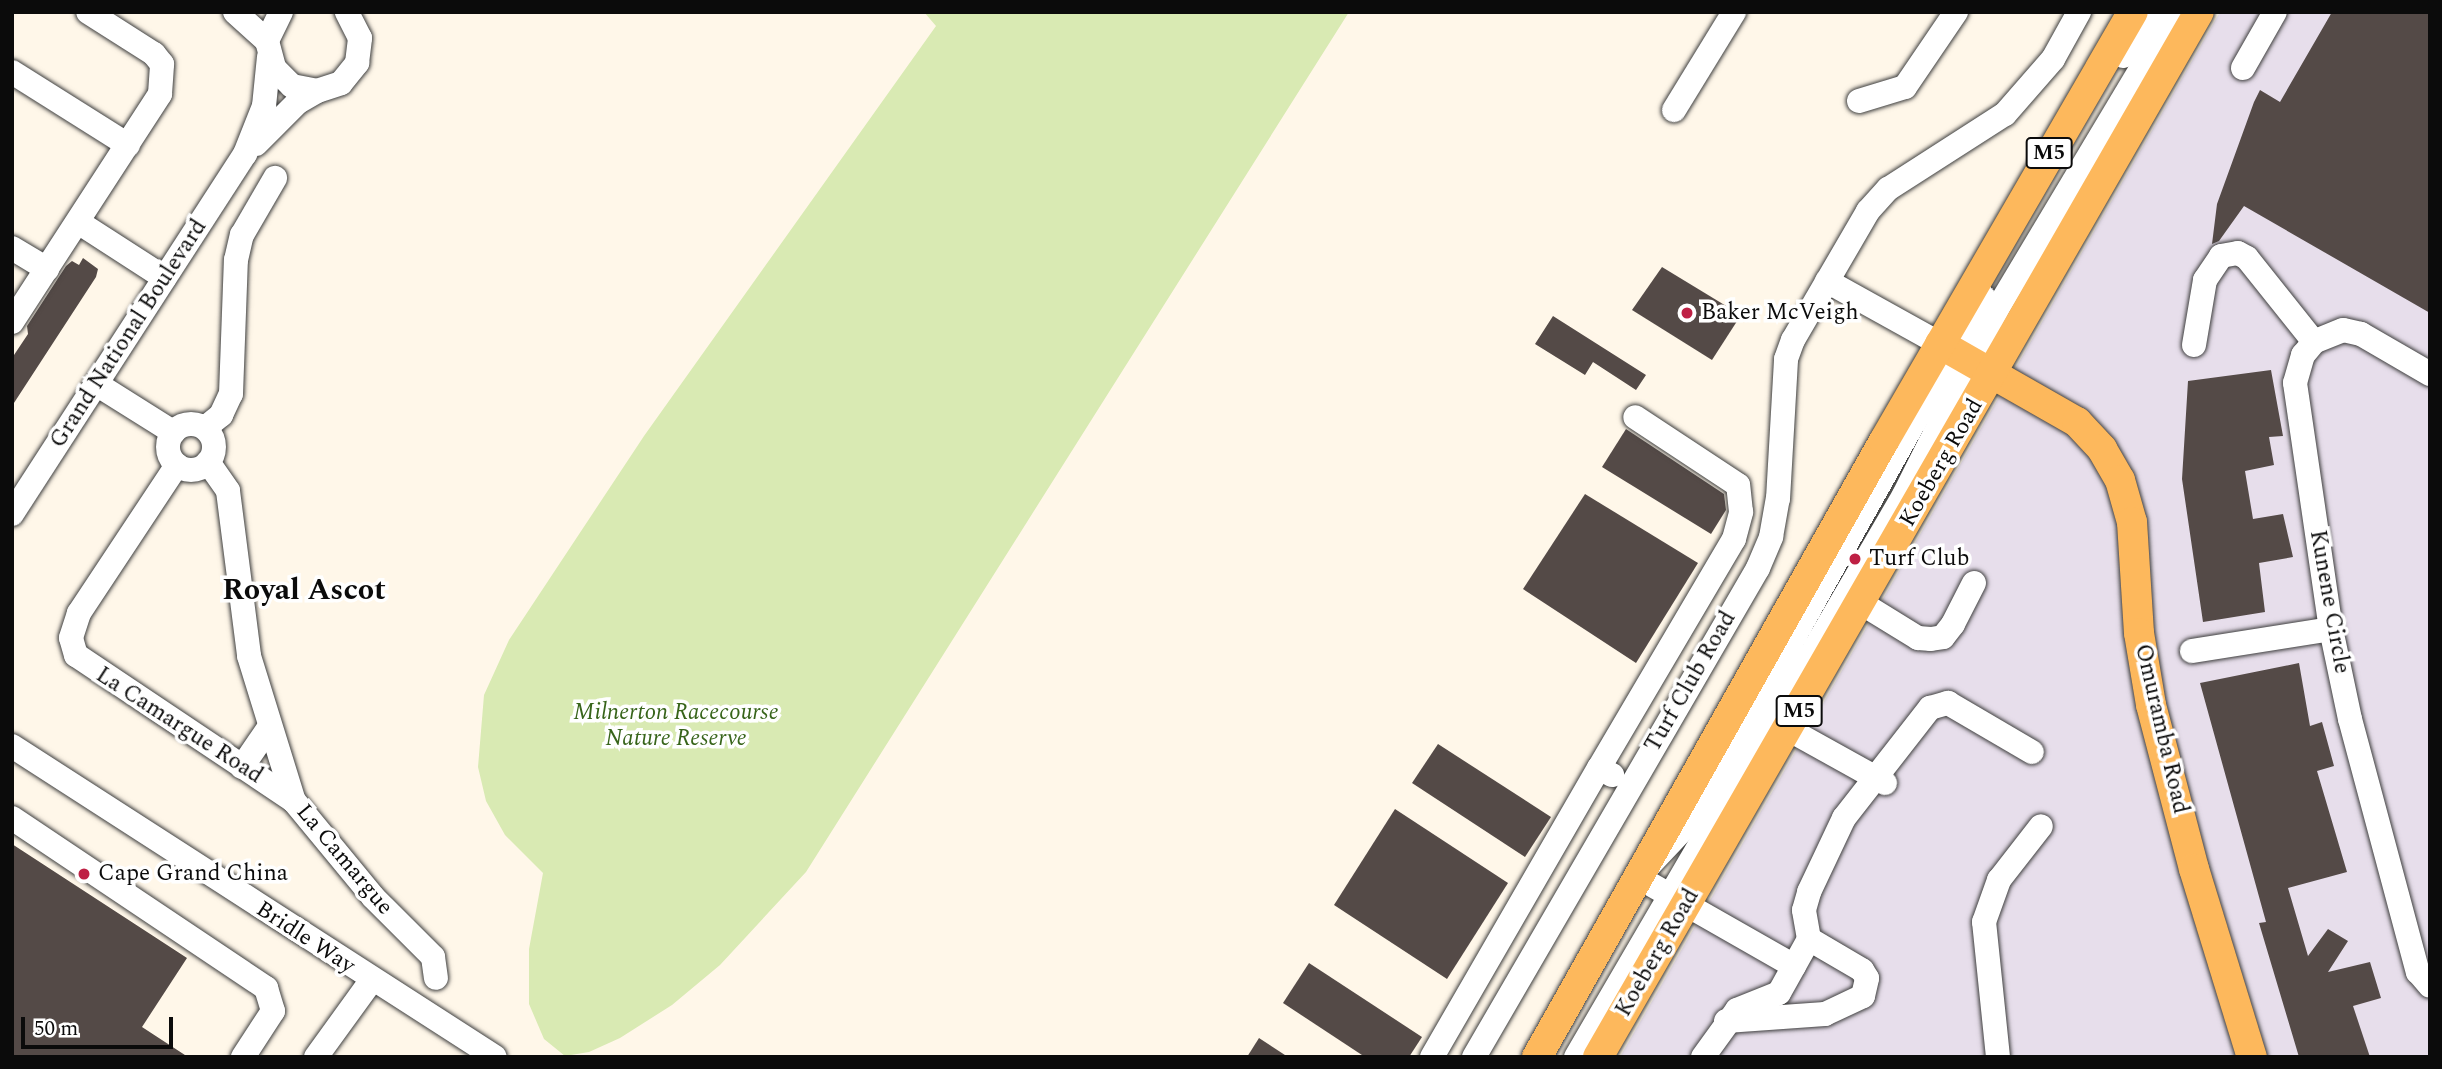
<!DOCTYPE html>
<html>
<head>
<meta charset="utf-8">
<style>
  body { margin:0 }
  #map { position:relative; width:2442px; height:1069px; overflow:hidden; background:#fff7e9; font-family:Spectral,serif }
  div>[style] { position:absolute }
  .industrial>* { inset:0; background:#e7deeb }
  .green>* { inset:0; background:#d9eab3 }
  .building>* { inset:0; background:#544a47 }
  .roads { filter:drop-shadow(0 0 2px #3e3e3e) drop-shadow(0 0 2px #3e3e3e) }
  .minor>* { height:24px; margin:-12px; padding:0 12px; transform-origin:12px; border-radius:12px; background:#fff }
  .minor>.ring { margin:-12px; padding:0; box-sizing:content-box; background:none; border:24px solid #fff; border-radius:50% }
  .major>* { height:30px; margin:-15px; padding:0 15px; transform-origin:15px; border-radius:15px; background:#fdb85c }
  .dots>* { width:19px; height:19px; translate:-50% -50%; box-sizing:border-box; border:4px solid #fff; border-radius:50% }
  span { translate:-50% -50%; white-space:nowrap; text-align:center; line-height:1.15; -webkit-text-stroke:7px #fff; paint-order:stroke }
  .shield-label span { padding:2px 5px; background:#fff; border:2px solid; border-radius:5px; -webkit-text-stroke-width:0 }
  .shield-label { font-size:21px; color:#0b0b0b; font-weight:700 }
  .poi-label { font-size:23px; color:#0b0b0b }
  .left { translate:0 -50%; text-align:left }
  .street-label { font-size:23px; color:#0b0b0b }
  .park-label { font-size:23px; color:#37641a; font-style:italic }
  .district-label { font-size:30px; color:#0b0b0b; font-weight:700 }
  .frame { position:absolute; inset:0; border:14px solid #0b0b0b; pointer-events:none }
  .scale { position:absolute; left:21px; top:1017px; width:152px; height:32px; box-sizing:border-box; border:4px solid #0b0b0b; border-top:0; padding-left:9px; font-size:21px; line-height:24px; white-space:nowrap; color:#0b0b0b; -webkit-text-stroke:5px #fff; paint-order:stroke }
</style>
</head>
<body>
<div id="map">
  <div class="industrial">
    <i style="clip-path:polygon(2220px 12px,2430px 12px,2430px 1057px,1620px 1057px)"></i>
  </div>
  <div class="green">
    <i style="clip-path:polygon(924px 12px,1349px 12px,806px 872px,720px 965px,672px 1005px,620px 1038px,589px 1052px,565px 1056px,544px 1039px,529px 1004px,529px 949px,543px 873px,505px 835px,486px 801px,478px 767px,484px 695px,509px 640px,644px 436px,936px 26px)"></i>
  </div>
  <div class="building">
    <i style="clip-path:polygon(2332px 12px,2430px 12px,2430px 313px,2244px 206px,2219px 241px,2212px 244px,2217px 204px,2254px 102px,2260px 90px,2280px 102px)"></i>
    <i style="clip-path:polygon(83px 258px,98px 269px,96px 277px,12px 406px,12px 358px,28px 334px,27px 326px,66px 266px,72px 261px,79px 265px)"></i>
    <i style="clip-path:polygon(1662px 267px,1741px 315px,1712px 360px,1632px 310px)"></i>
    <i style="clip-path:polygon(1553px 316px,1646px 375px,1636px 390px,1593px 362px,1585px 375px,1535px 344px)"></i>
    <i style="clip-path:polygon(2271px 370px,2283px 436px,2269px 437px,2274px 465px,2245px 471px,2253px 519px,2283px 514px,2293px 557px,2259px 563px,2265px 612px,2203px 622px,2182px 479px,2188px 381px)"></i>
    <i style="clip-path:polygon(1626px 429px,1724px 494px,1726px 510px,1711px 534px,1602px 467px)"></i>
    <i style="clip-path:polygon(1585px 494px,1698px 563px,1636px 663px,1523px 589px)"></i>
    <i style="clip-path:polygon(2299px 663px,2310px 726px,2322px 722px,2334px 766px,2317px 771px,2347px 872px,2288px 888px,2308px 956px,2328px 929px,2348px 941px,2328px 972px,2370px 962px,2381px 998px,2353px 1006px,2370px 1057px,2299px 1057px,2259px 923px,2266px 922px,2200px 683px)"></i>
    <i style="clip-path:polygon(1438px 744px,1551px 817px,1525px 857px,1412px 783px)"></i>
    <i style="clip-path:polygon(1395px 809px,1508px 883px,1447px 979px,1334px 905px)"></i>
    <i style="clip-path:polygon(12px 844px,187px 958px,142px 1027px,188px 1057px,12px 1057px)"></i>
    <i style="clip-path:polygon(1309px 963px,1422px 1037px,1409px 1057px,1365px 1057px,1283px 1003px)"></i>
    <i style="clip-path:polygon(1259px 1038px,1288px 1057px,1247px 1057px)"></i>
  </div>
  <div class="roads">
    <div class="minor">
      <i style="left:235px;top:12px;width:43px;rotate:42.2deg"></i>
      <i style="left:281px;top:12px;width:32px;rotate:116deg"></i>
      <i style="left:267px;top:41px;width:28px;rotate:75deg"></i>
      <i style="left:274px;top:68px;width:25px;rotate:45deg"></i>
      <i style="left:292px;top:86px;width:25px;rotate:11deg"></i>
      <i style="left:317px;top:91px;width:25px;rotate:-18deg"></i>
      <i style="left:341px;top:83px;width:26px;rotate:-51deg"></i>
      <i style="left:357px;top:63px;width:25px;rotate:-83deg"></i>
      <i style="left:360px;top:38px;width:29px;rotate:-117deg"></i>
      <i style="left:2123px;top:56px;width:52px;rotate:-57.5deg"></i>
      <i style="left:2243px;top:68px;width:64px;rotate:-60.3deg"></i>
      <i style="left:12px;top:72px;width:137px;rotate:32.2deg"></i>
      <i style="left:1859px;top:101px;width:48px;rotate:-16.9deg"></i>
      <i style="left:1905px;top:87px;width:91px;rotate:-55.8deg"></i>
      <i style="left:1674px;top:110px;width:115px;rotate:-58.5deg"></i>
      <i style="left:256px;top:144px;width:59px;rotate:-45deg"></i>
      <i style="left:298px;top:102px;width:22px;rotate:-30deg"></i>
      <i style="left:78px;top:222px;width:103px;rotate:32.8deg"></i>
      <i style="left:12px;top:248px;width:41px;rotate:31deg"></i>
      <i style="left:1827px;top:281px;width:129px;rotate:29.1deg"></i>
      <i style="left:12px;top:322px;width:272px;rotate:-57deg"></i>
      <i style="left:160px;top:94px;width:30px;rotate:-86deg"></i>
      <i style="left:162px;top:64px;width:13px;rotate:-129deg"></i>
      <i style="left:154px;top:54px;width:78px;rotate:-147.5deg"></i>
      <i style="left:2194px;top:345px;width:66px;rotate:-80.4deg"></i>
      <i style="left:2205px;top:280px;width:29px;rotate:-56deg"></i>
      <i style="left:2221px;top:256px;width:17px;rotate:-10deg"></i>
      <i style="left:2238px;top:253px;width:10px;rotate:29deg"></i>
      <i style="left:2247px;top:258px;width:107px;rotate:51.4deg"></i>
      <i style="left:2430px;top:374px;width:80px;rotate:-149.9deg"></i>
      <i style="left:2361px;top:334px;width:18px;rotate:-167deg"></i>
      <i style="left:2343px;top:330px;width:31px;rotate:158deg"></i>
      <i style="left:2314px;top:342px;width:17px;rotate:130deg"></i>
      <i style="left:2303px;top:355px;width:29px;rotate:106deg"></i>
      <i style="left:2295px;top:383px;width:249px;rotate:81.7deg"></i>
      <i style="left:2331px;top:629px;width:92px;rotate:78.1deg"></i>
      <i style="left:2350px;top:719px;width:262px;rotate:75deg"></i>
      <i style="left:2418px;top:972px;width:18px;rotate:49deg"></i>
      <i style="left:98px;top:385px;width:89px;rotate:32.1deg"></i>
      <i class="ring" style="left:168px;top:424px;width:22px;height:22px"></i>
      <i style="left:205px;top:428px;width:21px;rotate:-39deg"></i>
      <i style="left:221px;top:415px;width:23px;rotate:-65deg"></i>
      <i style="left:231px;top:394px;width:134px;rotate:-87.9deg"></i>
      <i style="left:236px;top:260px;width:26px;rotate:-77deg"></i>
      <i style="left:242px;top:235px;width:66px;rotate:-59.9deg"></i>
      <i style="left:208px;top:462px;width:35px;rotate:55deg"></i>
      <i style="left:228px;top:491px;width:166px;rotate:82.7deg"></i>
      <i style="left:249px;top:656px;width:152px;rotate:72.8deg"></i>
      <i style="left:294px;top:801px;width:124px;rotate:50.5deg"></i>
      <i style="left:373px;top:897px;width:85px;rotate:45deg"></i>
      <i style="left:433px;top:957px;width:21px;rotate:82deg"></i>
      <i style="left:177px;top:465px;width:178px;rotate:123.5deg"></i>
      <i style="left:79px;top:613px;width:26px;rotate:108deg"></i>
      <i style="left:71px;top:638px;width:18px;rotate:74deg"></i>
      <i style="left:76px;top:655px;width:262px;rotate:33.8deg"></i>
      <i style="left:12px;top:514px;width:429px;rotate:-57.1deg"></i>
      <i style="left:245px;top:154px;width:52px;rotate:-68.4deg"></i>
      <i style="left:264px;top:106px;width:49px;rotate:-84.2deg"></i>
      <i style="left:1861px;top:603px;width:67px;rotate:31.6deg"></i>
      <i style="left:1918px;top:638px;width:13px;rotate:4deg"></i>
      <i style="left:1931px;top:639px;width:12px;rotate:-9deg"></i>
      <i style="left:1943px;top:637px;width:16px;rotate:-52deg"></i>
      <i style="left:1953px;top:624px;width:46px;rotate:-62.9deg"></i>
      <i style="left:2192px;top:651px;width:141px;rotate:-9deg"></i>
      <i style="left:1788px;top:729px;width:111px;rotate:29.1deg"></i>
      <i style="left:12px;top:746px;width:574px;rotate:32.78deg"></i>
      <i style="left:242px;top:767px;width:46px;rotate:-55.6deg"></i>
      <i style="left:1599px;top:768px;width:266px;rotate:-59.5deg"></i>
      <i style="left:1734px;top:539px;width:28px;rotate:-75deg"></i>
      <i style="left:1741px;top:512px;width:27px;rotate:-96deg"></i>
      <i style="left:1738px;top:485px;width:123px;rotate:-146.6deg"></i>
      <i style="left:12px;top:818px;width:306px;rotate:33.8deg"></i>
      <i style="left:266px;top:988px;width:24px;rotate:73deg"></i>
      <i style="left:273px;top:1011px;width:55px;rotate:123.1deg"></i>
      <i style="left:1794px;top:966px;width:180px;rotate:-150.3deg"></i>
      <i style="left:1638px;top:877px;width:77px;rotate:-46.6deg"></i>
      <i style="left:1691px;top:821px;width:600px;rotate:-60.79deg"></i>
      <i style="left:1726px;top:1021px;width:99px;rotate:-4deg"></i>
      <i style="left:1825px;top:1014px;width:42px;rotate:-25.3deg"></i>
      <i style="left:1863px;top:996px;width:18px;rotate:-77deg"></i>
      <i style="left:1867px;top:978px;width:9px;rotate:-122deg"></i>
      <i style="left:1862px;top:970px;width:61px;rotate:-149.7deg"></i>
      <i style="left:316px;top:1057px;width:94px;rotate:-54.1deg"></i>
      <i style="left:1432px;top:1057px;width:334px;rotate:-60deg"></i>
      <i style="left:1599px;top:768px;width:15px;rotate:28deg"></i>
      <i style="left:1474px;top:1057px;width:565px;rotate:-59.85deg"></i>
      <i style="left:1758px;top:568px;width:34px;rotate:-67deg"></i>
      <i style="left:1771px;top:537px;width:39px;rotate:-80deg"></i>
      <i style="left:1778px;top:499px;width:140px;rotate:-86.7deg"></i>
      <i style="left:1786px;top:359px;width:20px;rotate:-70deg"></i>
      <i style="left:1793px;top:340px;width:149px;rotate:-59.8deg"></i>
      <i style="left:1868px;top:211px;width:30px;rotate:-48deg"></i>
      <i style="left:1888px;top:189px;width:139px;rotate:-32.7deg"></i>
      <i style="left:2005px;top:114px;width:73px;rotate:-48.9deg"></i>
      <i style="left:2053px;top:59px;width:54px;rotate:-61deg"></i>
      <i style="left:1576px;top:1057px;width:651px;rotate:-59.73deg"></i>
      <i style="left:1904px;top:495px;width:206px;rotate:-63.4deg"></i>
      <i style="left:1996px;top:311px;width:348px;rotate:-59.1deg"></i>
      <i style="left:1703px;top:1057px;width:58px;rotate:-54.1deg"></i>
      <i style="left:1737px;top:1010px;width:45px;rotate:-22deg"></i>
      <i style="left:1779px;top:993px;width:62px;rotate:-60.9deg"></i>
      <i style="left:1809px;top:939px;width:29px;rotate:-100deg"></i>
      <i style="left:1804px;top:910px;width:19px;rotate:-74deg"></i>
      <i style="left:1809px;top:892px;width:82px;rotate:-64.7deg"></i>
      <i style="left:1844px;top:818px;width:140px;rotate:-52deg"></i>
      <i style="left:1930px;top:708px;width:19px;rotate:-16deg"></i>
      <i style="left:1948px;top:703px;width:97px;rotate:30.3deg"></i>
      <i style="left:1998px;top:1057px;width:136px;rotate:-95.9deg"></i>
      <i style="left:1984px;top:922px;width:45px;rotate:-70.3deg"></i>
      <i style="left:1999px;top:880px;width:68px;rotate:-52.1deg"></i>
    </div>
    <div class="major">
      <i style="left:1940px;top:344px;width:158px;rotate:29.7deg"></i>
      <i style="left:2077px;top:422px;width:37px;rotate:47deg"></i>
      <i style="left:2102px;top:449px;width:36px;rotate:60deg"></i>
      <i style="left:2120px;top:480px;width:44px;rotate:74.1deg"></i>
      <i style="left:2132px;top:522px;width:111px;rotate:86.4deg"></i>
      <i style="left:2139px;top:633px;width:73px;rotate:80.5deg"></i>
      <i style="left:2151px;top:705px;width:170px;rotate:75.3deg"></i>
      <i style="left:2194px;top:869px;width:197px;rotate:72.9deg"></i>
      <i style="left:1537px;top:1057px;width:707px;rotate:-60.61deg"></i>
      <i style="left:1884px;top:441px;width:496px;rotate:-59.9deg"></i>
      <i style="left:1598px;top:1057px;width:1205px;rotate:-60.1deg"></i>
    </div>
  </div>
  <div class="dots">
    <i style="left:1687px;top:313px;background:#be2044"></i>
    <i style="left:1855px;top:559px;background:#be2044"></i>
    <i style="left:84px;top:874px;background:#be2044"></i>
  </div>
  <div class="shield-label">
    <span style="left:2049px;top:153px">M5</span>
    <span style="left:1799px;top:711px">M5</span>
  </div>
  <div class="poi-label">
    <span class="left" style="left:1701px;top:313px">Baker McVeigh</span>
    <span class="left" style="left:1869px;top:559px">Turf Club</span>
    <span class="left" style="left:98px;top:874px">Cape Grand China</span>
  </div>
  <div class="street-label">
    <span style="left:129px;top:334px;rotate:-57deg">Grand National Boulevard</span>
    <span style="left:1942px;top:463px;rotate:-60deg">Koeberg Road</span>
    <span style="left:2329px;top:602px;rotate:80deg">Kunene Circle</span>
    <span style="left:1691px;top:682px;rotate:-60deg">Turf Club Road</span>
    <span style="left:179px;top:726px;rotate:33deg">La Camargue Road</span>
    <span style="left:2161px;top:729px;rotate:77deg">Omuramba Road</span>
    <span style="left:344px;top:860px;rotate:50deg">La Camargue</span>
    <span style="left:305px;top:938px;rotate:33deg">Bridle Way</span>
    <span style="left:1658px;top:953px;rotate:-60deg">Koeberg Road</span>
  </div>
  <div class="park-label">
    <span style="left:676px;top:726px">Milnerton Racecourse<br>Nature Reserve</span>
  </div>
  <div class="district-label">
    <span style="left:304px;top:590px">Royal Ascot</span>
  </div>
  <div class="frame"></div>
  <div class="scale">50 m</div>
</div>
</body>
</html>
